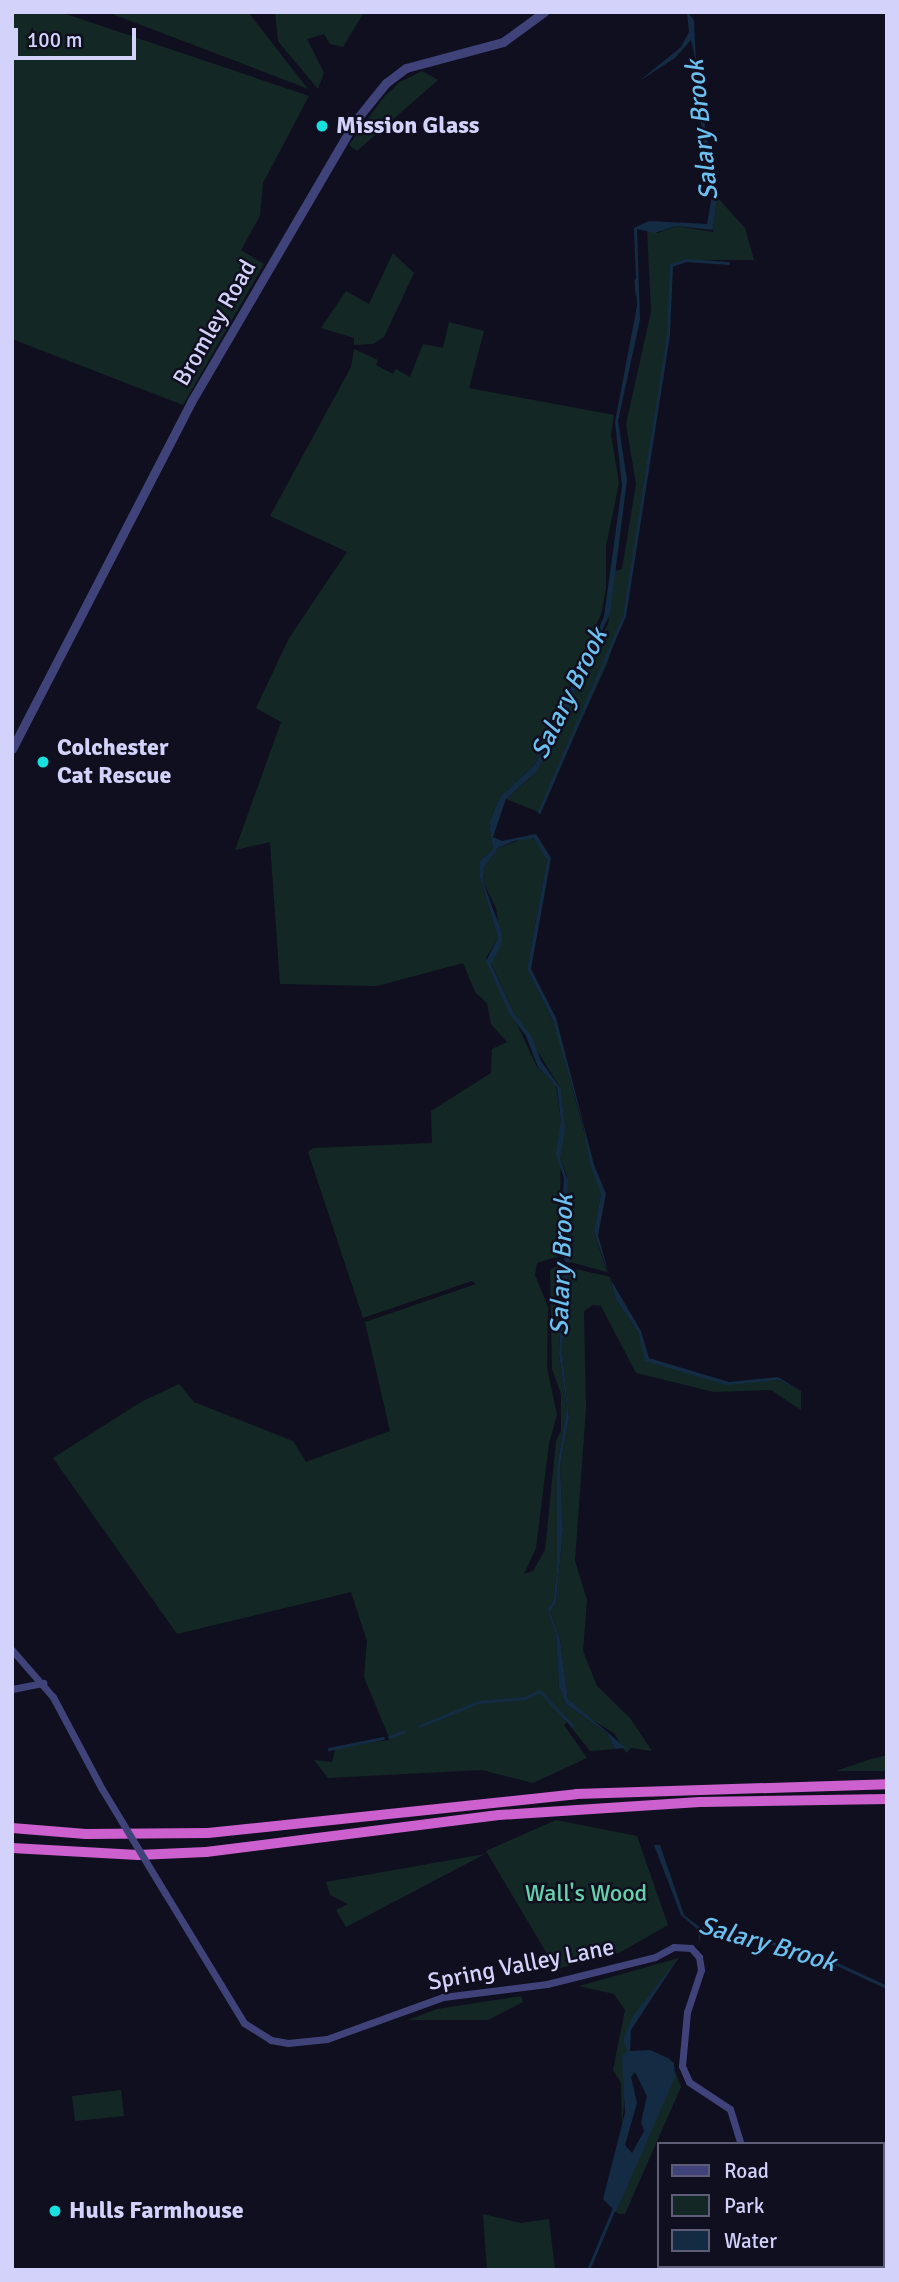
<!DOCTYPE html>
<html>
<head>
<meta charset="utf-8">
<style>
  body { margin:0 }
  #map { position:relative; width:899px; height:2282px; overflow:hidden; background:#100f1f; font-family:Signika,sans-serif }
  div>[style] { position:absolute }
  .green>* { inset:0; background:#132825 }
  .water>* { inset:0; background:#142b44 }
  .stream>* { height:2.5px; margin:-1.25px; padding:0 1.25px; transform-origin:1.25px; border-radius:1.25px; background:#142b44 }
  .minor>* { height:7px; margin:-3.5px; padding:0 3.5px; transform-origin:3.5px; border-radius:3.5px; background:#3f4379 }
  .tertiary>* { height:9px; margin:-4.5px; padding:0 4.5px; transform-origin:4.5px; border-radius:4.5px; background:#3f4379 }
  .trunk>* { height:10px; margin:-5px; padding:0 5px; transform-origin:5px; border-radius:5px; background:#cc60cf }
  .rail>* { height:5px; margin-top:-2.5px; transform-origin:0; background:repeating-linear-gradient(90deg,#100f1f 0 8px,#18e0de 0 16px); box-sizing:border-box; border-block:2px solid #18e0de }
  .minor-bridge>* { height:7px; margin:-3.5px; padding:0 3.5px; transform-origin:3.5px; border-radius:3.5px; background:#3f4379 }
  .dots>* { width:19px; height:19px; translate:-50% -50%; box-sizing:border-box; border:4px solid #100f1f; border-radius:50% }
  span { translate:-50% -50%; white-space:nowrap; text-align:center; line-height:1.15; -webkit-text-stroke:5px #100f1f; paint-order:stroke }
  .poi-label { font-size:24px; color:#d2d2fa; font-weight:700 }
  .left { translate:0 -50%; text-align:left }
  .street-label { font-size:24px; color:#d2d2fa }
  .park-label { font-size:24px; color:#66d2ab }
  .water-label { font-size:26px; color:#6bc0ef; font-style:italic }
  .frame { position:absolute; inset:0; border:14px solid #d2d2fa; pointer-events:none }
  .legend { position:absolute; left:657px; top:2142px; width:228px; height:126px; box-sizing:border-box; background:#100f1f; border:2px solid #5e5d77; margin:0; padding:9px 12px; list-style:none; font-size:21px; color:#d2d2fa }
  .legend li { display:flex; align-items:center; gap:14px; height:35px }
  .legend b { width:35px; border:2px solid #5e5d77 }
  .scale { position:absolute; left:14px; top:28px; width:122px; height:32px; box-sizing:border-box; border:4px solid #d2d2fa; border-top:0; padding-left:9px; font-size:21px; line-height:24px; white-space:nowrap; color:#d2d2fa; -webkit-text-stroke:5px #100f1f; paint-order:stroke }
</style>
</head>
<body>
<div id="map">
  <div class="green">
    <i style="clip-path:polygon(12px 12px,60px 12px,309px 96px,263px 183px,260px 216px,241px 250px,264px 264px,183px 405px,12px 339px)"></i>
    <i style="clip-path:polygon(107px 12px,248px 12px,308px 89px,259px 70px)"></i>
    <i style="clip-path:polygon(275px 12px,364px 12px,343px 47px,330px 44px,324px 34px,307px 39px,324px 73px,318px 89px,278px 41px)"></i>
    <i style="clip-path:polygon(422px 71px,438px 80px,357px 151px,349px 145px,383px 98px,400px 82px)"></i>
    <i style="clip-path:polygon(717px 197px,745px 228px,754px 260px,686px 260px,671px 265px,668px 334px,626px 605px,607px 664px,539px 812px,506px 799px,530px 778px,563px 725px,578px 681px,608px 624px,615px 571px,622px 569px,636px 484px,626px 424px,651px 312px,647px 229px,658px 233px,676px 226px,713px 232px)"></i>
    <i style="clip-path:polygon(393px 253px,414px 273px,384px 337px,373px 344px,354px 345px,354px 338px,321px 328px,346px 291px,369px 304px)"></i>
    <i style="clip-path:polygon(449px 322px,484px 331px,469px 388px,614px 415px,611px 435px,619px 483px,606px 546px,606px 589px,601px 614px,535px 764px,500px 797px,489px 823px,493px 849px,481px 860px,479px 874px,498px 938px,486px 958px,537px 1067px,556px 1085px,561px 1122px,560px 1231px,566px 1248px,563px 1255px,537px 1263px,535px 1275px,548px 1307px,547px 1368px,557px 1415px,549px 1443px,536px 1548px,524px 1574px,533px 1571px,545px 1550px,556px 1441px,561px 1431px,561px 1394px,552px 1369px,550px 1270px,559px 1265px,610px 1277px,615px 1298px,638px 1332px,649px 1361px,727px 1384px,779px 1380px,801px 1391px,801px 1410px,771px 1390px,714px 1392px,636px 1373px,601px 1306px,593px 1305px,584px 1311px,586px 1408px,575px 1561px,587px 1600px,583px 1651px,597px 1686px,630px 1718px,652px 1751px,631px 1748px,626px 1753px,614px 1733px,574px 1709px,568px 1699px,560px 1639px,550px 1611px,556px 1602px,563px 1530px,560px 1466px,569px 1418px,562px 1350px,568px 1269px,564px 1268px,559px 1354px,567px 1408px,557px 1467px,557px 1573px,553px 1601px,547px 1609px,556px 1634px,559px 1687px,566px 1704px,607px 1733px,615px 1749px,590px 1751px,567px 1722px,564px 1725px,587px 1758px,533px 1783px,482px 1770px,328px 1778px,314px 1760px,332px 1762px,336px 1747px,390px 1740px,364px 1677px,367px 1641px,351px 1592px,177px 1634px,53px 1458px,141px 1402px,179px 1384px,194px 1402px,293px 1441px,306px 1462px,390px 1431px,365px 1322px,476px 1284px,472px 1281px,363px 1318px,308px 1152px,313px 1148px,432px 1143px,431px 1111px,491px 1073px,492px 1049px,507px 1042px,491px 1024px,487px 1003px,475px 992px,463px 963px,377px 986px,280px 984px,270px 842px,235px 850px,281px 722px,256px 708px,289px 638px,347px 552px,270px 516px,351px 367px,354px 349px,378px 360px,376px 365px,393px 374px,396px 369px,410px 377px,423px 344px,443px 348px)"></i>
    <i style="clip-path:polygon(527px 837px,536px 839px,547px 860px,527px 969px,556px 1028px,601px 1193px,594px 1232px,607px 1272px,570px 1262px,571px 1251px,565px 1235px,567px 1176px,560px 1158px,564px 1121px,561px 1089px,514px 1013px,490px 961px,501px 944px,496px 908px,483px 882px,484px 868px,498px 848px)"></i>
    <i style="clip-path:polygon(887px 1755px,887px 1771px,836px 1771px,868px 1760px)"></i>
    <i style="clip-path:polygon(556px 1820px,637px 1836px,668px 1925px,619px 1953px,556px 1969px,486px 1851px)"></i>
    <i style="clip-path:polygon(485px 1854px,346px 1927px,336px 1910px,348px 1904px,330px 1895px,326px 1882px)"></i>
    <i style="clip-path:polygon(679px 1958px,635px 2014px,623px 2039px,628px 2052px,622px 2129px,621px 2083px,613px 2070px,625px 2010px,614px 1994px,579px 1986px)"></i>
    <i style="clip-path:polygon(521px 1996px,523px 2002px,488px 2020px,408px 2020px,437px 2009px)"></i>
    <i style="clip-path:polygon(675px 2071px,681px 2087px,625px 2214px,620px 2214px,616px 2212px)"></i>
    <i style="clip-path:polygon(121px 2090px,124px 2116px,75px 2121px,72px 2096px)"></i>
    <i style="clip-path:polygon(483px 2214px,521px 2223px,549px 2219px,555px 2270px,487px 2270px)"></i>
  </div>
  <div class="water">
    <i style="clip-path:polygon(687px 12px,694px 20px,696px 62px,691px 40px,675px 58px,638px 82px,681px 47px,689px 32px)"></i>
    <i style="clip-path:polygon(697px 97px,700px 97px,717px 198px,713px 230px,676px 226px,655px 233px,637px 229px,640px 320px,618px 421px,627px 480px,610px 614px,578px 681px,563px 725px,536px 772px,506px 799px,493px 837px,502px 841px,536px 834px,551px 858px,531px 969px,556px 1018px,594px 1165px,606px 1194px,598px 1235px,609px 1275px,594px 1232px,601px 1193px,591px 1167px,583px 1124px,553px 1021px,527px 969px,547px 860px,534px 838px,514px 841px,498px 848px,484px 868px,483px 882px,502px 933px,502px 944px,491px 964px,514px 1013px,532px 1037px,541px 1061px,561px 1089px,565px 1130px,560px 1158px,568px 1182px,565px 1235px,571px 1251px,570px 1263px,565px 1262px,560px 1231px,564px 1178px,556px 1154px,561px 1122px,557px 1087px,538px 1067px,526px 1036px,509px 1013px,486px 961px,498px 938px,479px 874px,480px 861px,493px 849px,489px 823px,500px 797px,535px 764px,604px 617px,622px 485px,615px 422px,637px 306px,634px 228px,649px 221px,707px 224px,712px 196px)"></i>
    <i style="clip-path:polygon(564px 1268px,568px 1269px,562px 1350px,569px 1418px,560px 1466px,563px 1530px,556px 1602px,550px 1612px,560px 1639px,568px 1699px,626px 1748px,615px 1749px,607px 1733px,566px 1704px,559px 1687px,556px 1634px,547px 1609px,553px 1601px,557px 1573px,557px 1467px,567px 1408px,559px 1354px)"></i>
    <i style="clip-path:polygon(611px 1280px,641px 1331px,649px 1358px,729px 1382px,778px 1377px,801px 1391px,779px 1380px,727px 1385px,645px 1361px,638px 1332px,615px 1298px)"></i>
    <i style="clip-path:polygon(654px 1845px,660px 1845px,684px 1915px,701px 1928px,700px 1943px,698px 1930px,681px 1915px)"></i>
    <i style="clip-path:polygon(evenodd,679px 1957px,631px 2030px,630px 2051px,650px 2050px,668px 2058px,674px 2063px,675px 2077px,616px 2212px,603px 2199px,625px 2113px,622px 2056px,627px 2051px,623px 2039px,633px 2016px,679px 1957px,635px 2072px,647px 2096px,641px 2122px,644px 2131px,632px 2153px,625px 2145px,637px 2103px,631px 2077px,635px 2072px)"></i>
  </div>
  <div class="stream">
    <i style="left:636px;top:280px;width:14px;rotate:86deg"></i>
    <i style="left:539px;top:812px;width:214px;rotate:-66.6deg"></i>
    <i style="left:624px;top:616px;width:285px;rotate:-81.1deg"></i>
    <i style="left:668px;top:334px;width:69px;rotate:-87.5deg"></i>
    <i style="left:671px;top:265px;width:16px;rotate:-18deg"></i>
    <i style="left:686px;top:260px;width:42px;rotate:4.1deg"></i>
    <i style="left:540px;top:1691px;width:47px;rotate:46.7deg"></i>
    <i style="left:420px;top:1726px;width:64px;rotate:-22.1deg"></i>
    <i style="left:479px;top:1702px;width:46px;rotate:-5deg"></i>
    <i style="left:525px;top:1698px;width:14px;rotate:-25deg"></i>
    <i style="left:389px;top:1737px;width:15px;rotate:-20deg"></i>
    <i style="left:329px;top:1749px;width:55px;rotate:-11.5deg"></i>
    <i style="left:698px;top:1928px;width:21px;rotate:-3deg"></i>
    <i style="left:719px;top:1927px;width:112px;rotate:16.7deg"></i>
    <i style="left:826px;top:1959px;width:67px;rotate:24.7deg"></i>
    <i style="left:588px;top:2270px;width:67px;rotate:-67.2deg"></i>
  </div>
  <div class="minor">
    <i style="left:12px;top:1650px;width:62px;rotate:48.9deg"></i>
    <i style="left:53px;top:1697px;width:104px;rotate:62deg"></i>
    <i style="left:12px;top:1689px;width:32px;rotate:-11deg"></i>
    <i style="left:165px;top:1893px;width:152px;rotate:58.7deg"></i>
    <i style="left:244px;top:2023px;width:32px;rotate:32deg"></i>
    <i style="left:271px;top:2040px;width:17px;rotate:10deg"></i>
    <i style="left:288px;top:2043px;width:39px;rotate:-6deg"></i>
    <i style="left:327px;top:2039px;width:123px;rotate:-19.9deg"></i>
    <i style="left:443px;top:1997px;width:105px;rotate:-7.1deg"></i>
    <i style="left:547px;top:1984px;width:111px;rotate:-14deg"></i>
    <i style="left:655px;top:1957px;width:21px;rotate:-28deg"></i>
    <i style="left:674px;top:1947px;width:17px;rotate:3deg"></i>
    <i style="left:691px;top:1948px;width:12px;rotate:48deg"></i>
    <i style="left:699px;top:1957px;width:13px;rotate:81deg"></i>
    <i style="left:701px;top:1970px;width:44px;rotate:108.4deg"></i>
    <i style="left:687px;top:2012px;width:54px;rotate:95.3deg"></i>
    <i style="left:682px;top:2066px;width:17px;rotate:66deg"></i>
    <i style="left:689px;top:2082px;width:49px;rotate:33.4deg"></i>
    <i style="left:730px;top:2109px;width:37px;rotate:73deg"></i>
    <i style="left:883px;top:2220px;width:4px;rotate:14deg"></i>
  </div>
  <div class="tertiary">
    <i style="left:12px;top:749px;width:390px;rotate:-62.7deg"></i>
    <i style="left:191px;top:402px;width:327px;rotate:-59.7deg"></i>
    <i style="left:356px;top:120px;width:48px;rotate:-51deg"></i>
    <i style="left:386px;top:83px;width:25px;rotate:-37deg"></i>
    <i style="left:406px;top:68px;width:100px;rotate:-15deg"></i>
    <i style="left:503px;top:42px;width:51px;rotate:-36.2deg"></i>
  </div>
  <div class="trunk">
    <i style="left:12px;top:1828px;width:74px;rotate:4.6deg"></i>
    <i style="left:86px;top:1834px;width:122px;rotate:-0.5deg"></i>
    <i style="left:208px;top:1833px;width:370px;rotate:-6deg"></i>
    <i style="left:576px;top:1794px;width:311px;rotate:-1.8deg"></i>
    <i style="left:12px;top:1848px;width:126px;rotate:3.2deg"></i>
    <i style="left:138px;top:1855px;width:68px;rotate:-2.5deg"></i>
    <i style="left:206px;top:1852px;width:295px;rotate:-7.2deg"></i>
    <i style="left:499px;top:1815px;width:201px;rotate:-3.7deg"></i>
    <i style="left:700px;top:1802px;width:187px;rotate:-0.9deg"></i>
  </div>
  <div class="rail">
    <i style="left:883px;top:2157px;width:7px;rotate:-56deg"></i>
    <i style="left:822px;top:2270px;width:4px;rotate:-63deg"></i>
  </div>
  <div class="minor-bridge">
    <i style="left:102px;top:1789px;width:122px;rotate:58.8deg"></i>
  </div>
  <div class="dots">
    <i style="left:322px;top:126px;background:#18e0de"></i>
    <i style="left:43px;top:762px;background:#18e0de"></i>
    <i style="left:55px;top:2211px;background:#18e0de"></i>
  </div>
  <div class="poi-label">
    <span class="left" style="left:336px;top:126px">Mission Glass</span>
    <span class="left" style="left:57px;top:762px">Colchester<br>Cat Rescue</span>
    <span class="left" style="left:69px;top:2211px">Hulls Farmhouse</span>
  </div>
  <div class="street-label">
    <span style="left:215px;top:323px;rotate:-60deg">Bromley Road</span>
    <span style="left:521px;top:1965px;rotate:-11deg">Spring Valley Lane</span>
  </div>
  <div class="park-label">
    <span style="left:586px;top:1894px">Wall's Wood</span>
  </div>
  <div class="water-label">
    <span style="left:703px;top:130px;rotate:-96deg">Salary Brook</span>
    <span style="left:570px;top:694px;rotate:-64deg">Salary Brook</span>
    <span style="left:563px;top:1265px;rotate:-88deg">Salary Brook</span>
    <span style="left:767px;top:1945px;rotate:16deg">Salary Brook</span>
  </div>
  <div class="frame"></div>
  <ul class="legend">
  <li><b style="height:9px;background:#3f4379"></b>Road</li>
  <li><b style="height:19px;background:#132825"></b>Park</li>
  <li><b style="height:19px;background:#142b44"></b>Water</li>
  </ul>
  <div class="scale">100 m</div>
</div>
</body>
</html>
